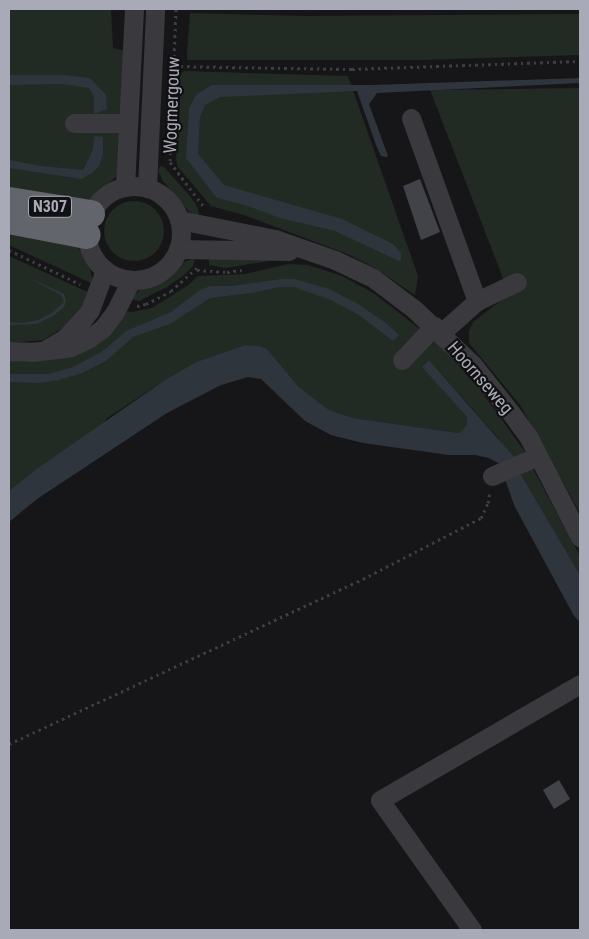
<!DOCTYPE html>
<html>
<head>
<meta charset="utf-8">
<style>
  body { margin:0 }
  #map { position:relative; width:589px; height:939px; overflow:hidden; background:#161618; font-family:"Roboto Condensed",sans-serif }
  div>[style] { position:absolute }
  .green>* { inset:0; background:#222a24 }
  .round { border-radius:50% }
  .water>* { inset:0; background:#2f353d }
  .building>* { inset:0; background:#424348 }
  .path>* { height:3px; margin-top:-1.5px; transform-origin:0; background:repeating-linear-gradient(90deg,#3d3e43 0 2.5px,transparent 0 6.5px) }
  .minor>* { height:19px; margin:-9.5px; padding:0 9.5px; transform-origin:9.5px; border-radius:9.5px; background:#39393e }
  .minor>.ring { margin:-9.5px; padding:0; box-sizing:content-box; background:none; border:19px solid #39393e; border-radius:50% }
  .highway>* { height:28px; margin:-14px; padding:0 14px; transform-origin:14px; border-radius:14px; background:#63656d }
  span { translate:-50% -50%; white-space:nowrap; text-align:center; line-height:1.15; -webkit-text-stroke:4.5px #111113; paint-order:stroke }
  .shield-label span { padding:1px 4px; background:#111113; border:1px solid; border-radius:4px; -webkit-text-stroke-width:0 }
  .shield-label { font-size:16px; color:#a8abb7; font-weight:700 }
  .street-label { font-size:18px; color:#a8abb7 }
  .frame { position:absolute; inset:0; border:10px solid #a8abb7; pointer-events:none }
</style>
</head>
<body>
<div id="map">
  <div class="green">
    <i style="clip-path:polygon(9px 9px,111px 10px,113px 48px,125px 51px,118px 175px,93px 197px,79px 203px,9px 193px)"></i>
    <i style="clip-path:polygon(190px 13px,304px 16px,580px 14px,580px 55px,420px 60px,187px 60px,187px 53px)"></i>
    <i style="clip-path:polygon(184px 71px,348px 76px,418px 276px,415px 295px,375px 268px,350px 255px,244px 215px,211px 206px,178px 167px,176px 160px,180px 75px)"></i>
    <i style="clip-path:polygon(580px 88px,580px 513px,520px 405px,469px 343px,469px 331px,473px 322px,499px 302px,510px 296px,430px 90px)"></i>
    <i style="clip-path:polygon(160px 166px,164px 167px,190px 196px,198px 208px,199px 216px,189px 212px,163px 181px,158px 171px)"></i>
    <i class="round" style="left:104px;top:201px;width:60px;height:60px"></i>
    <i style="clip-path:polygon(9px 226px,77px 245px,90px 266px,92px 279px,91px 283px,9px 245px)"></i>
    <i style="clip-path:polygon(9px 256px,90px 293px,71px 323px,43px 340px,9px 343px)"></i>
    <i style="clip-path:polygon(209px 256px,275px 260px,226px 268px,209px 265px)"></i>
    <i style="clip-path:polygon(195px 259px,193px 266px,184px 275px,167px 287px,139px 301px,131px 299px,144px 286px,161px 279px,186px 261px)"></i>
    <i style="clip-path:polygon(288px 264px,308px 265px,342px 276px,375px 294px,403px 316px,442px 347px,476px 384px,525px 452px,515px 463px,498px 438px,429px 360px,423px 367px,467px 417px,466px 426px,459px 433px,353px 418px,329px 410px,299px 387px,267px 349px,260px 346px,245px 345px,196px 362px,165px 380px,107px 418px,102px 425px,9px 491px,9px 361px,41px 361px,73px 353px,123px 311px,132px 312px,152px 308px,187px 286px,198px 276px,245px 274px)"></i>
    <i style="clip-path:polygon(527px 468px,533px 469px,580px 556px,580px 575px,519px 471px)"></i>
  </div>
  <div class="water">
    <i style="clip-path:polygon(9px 75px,63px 75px,90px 78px,106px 95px,107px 109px,94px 114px,94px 96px,89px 88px,63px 84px,9px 85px)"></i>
    <i style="clip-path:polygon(580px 78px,580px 83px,377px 93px,369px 104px,388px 156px,386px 157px,381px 156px,376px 145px,357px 91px,220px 97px,205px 105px,200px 117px,198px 154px,224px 185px,342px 219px,393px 244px,401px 253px,401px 260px,399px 261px,335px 231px,280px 218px,245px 205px,221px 199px,216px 197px,186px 158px,189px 109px,196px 95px,212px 85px,372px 85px)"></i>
    <i style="clip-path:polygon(95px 136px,103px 137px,103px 155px,99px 166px,92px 173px,82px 179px,9px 168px,9px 160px,41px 166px,83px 170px,92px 152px)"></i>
    <i style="clip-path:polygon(23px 275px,64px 294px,66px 301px,64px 307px,53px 316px,36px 324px,9px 325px,9px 322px,22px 323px,39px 320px,52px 313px,64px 302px,61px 295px)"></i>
    <i style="clip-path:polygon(282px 279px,294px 279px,329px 289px,358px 304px,386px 323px,399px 335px,393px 341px,359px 315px,331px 300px,294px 287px,279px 287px,257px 292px,210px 298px,172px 323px,133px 337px,106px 361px,82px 373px,59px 380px,38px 383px,9px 382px,9px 374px,49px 374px,73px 367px,103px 351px,126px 331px,171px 312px,200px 290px,210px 286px,232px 286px)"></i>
    <i style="clip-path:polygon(245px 345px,260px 346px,267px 349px,299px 387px,329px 410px,353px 418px,459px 433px,466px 426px,467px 417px,422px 367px,429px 360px,514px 457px,500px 464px,489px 458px,475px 455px,449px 455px,363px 443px,331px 435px,305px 421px,261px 379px,248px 377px,221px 385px,167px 413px,37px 499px,9px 522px,9px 491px,38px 468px,165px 380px,196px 362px)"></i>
    <i style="clip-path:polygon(519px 471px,580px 575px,580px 622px,574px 616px,514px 505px,504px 476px)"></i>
  </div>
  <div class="building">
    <i style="clip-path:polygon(420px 179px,440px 232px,421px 240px,403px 186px)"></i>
    <i style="clip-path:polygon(559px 780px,570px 799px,554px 809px,543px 790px)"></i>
  </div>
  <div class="path">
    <i style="left:176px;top:9px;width:153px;rotate:92.2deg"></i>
    <i style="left:170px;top:162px;width:56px;rotate:52.9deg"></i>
    <i style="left:174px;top:66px;width:178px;rotate:1deg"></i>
    <i style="left:352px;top:69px;width:228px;rotate:-2deg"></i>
    <i style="left:9px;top:250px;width:79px;rotate:25.6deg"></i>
    <i style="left:197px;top:270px;width:30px;rotate:4deg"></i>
    <i style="left:227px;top:272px;width:15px;rotate:-8deg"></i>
    <i style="left:137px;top:306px;width:9px;rotate:-13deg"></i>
    <i style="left:146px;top:304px;width:28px;rotate:-27deg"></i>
    <i style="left:171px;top:291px;width:36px;rotate:-42deg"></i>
    <i style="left:9px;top:744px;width:384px;rotate:-25deg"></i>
    <i style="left:357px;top:582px;width:140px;rotate:-27.3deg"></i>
    <i style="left:481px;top:518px;width:17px;rotate:-65deg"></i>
    <i style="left:488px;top:503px;width:11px;rotate:-80deg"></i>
  </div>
  <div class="minor">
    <i style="left:411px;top:118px;width:195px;rotate:70.2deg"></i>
    <i style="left:477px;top:301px;width:48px;rotate:138.4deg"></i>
    <i style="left:74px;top:123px;width:54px"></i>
    <i class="ring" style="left:87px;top:186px;width:75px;height:75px"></i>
    <i style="left:125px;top:187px;width:178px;rotate:-87.1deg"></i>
    <i style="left:147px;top:188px;width:179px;rotate:-87.4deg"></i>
    <i style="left:179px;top:220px;width:98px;rotate:11.2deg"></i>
    <i style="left:275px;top:239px;width:64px;rotate:19.3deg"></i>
    <i style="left:335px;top:260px;width:42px;rotate:25.3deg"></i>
    <i style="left:373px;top:278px;width:51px;rotate:37.1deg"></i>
    <i style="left:414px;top:309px;width:81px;rotate:43.5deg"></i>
    <i style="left:473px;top:365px;width:61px;rotate:51.6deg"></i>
    <i style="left:511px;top:413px;width:29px;rotate:54deg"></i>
    <i style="left:528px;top:436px;width:114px;rotate:62.8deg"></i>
    <i style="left:178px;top:249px;width:111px;rotate:1deg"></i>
    <i style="left:477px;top:301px;width:44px;rotate:-25.4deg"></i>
    <i style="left:48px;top:348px;width:20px;rotate:-30deg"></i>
    <i style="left:65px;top:338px;width:26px;rotate:-47deg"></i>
    <i style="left:83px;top:319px;width:11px;rotate:-52deg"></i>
    <i style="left:90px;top:310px;width:43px;rotate:-69.4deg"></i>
    <i style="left:9px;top:351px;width:23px;rotate:2deg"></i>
    <i style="left:32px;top:352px;width:39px;rotate:-7deg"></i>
    <i style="left:71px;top:347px;width:19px;rotate:-25deg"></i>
    <i style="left:88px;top:339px;width:19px;rotate:-36deg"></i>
    <i style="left:103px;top:328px;width:20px;rotate:-53deg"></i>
    <i style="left:115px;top:312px;width:36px;rotate:-63deg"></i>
    <i style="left:402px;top:360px;width:47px;rotate:-46.7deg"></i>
    <i style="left:492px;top:476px;width:50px;rotate:-23.5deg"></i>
    <i style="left:472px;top:930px;width:159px;rotate:-125.3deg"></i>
    <i style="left:380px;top:800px;width:231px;rotate:-30.1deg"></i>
  </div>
  <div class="highway">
    <i style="left:9px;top:201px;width:83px;rotate:9deg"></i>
    <i style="left:9px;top:220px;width:79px;rotate:10.9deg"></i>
  </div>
  <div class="shield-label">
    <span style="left:50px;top:207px">N307</span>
  </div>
  <div class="street-label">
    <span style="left:172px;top:105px;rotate:-88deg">Wogmergouw</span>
    <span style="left:480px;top:378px;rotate:49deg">Hoornseweg</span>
  </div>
  <div class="frame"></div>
</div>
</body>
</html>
